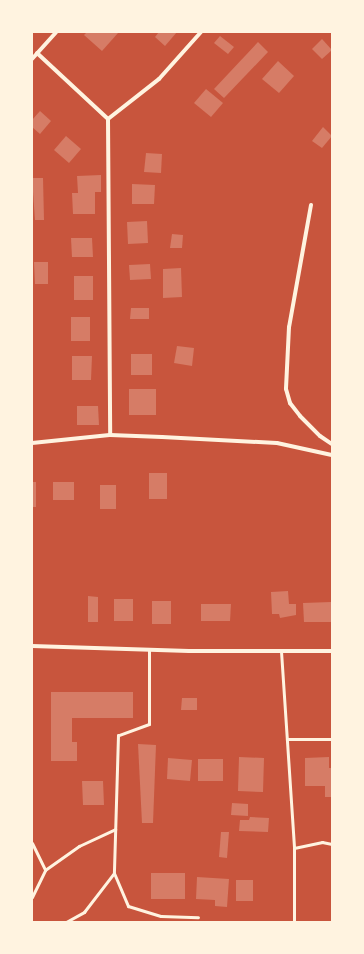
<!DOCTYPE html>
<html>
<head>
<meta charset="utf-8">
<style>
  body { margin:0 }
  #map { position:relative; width:364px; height:954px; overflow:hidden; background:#c8553d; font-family:"PT Sans",sans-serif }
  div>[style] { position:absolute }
  .building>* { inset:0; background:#d67c66 }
  .service>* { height:3px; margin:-1.5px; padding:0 1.5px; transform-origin:1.5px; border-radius:1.5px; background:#fff3e0 }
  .minor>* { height:4px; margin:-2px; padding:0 2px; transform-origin:2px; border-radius:2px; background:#fff3e0 }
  span { translate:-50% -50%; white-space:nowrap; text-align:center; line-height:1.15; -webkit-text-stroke:3.5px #fff3e0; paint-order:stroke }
  .frame { position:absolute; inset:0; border:33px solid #fff3e0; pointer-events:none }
</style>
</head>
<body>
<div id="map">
  <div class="building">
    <i style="clip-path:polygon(87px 32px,117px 32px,118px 33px,102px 51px,84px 35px)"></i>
    <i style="clip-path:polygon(159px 32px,177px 32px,165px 46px,155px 37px)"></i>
    <i style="clip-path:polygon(220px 36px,234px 47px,228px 54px,214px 43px)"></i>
    <i style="clip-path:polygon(322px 39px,332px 50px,322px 59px,312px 49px)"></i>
    <i style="clip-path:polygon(258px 42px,268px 52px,224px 98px,214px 89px)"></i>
    <i style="clip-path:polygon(278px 61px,294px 76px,279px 93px,262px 79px)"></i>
    <i style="clip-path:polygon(206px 89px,223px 103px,211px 117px,194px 103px)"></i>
    <i style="clip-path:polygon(40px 111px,51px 121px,40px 134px,32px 127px,32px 120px)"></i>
    <i style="clip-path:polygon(323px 127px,332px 136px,322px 148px,312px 141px)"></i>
    <i style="clip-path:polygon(66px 136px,81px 149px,69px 163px,54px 150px)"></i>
    <i style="clip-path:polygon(146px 153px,162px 154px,161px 173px,144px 172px)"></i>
    <i style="clip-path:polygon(101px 175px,101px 192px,95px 192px,95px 214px,73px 214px,72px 193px,78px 193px,77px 176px)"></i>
    <i style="clip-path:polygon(32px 178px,43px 178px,44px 220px,35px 220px)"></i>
    <i style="clip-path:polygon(132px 184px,155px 185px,154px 204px,132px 204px)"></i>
    <i style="clip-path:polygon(147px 221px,148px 243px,128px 244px,127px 222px)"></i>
    <i style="clip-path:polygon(172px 234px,183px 235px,182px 248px,170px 248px)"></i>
    <i style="clip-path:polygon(71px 238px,92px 238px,93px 257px,72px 257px)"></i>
    <i style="clip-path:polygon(34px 262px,48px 262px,48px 284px,35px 284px)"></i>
    <i style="clip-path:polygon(150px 264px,151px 279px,130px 280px,129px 265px)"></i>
    <i style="clip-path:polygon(181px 268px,182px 297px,163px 298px,163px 269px)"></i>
    <i style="clip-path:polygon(74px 276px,93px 276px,93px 300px,74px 300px)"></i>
    <i style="clip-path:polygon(131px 308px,149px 308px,149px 319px,130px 319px)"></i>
    <i style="clip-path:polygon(71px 317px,90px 317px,90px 341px,71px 341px)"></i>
    <i style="clip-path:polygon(177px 346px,194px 348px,192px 366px,174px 363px)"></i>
    <i style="clip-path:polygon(131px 354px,152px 354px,152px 375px,131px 375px)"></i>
    <i style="clip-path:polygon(72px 356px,92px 356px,91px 380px,72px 380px)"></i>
    <i style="clip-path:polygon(129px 389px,156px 389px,156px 415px,129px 415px)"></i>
    <i style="clip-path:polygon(77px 406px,98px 406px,99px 425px,77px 425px)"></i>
    <i style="clip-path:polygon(149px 473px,167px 473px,167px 499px,149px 499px)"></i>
    <i style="clip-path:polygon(32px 482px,36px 482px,36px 507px,32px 507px)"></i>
    <i style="clip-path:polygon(53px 482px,74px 482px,74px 500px,53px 500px)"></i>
    <i style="clip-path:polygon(100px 485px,116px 485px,116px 509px,100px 509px)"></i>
    <i style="clip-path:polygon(288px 591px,289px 604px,296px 604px,296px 615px,280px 618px,279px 614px,272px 614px,271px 592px)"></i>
    <i style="clip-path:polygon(88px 596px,98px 597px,98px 622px,88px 622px)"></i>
    <i style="clip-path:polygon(114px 599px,133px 599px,133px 621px,114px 621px)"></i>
    <i style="clip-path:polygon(152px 601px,171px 601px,171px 624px,152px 624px)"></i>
    <i style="clip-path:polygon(331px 602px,331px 622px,304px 622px,303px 603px)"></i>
    <i style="clip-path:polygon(201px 604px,231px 604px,230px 621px,201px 621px)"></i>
    <i style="clip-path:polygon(51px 692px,133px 692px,133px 718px,72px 718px,72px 742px,77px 742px,77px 761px,51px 761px)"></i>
    <i style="clip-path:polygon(182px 698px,197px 698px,197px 710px,181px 710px)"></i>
    <i style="clip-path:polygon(138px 744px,156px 745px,153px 823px,142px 823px)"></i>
    <i style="clip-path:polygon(239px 757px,264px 758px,263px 792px,238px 791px)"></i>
    <i style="clip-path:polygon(329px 757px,329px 768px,332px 768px,332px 797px,325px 797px,325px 786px,305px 786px,305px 758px)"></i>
    <i style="clip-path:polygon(168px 758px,192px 760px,190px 781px,167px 779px)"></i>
    <i style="clip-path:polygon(198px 759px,223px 759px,223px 781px,198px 781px)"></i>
    <i style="clip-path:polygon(82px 781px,103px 781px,104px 805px,83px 805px)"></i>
    <i style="clip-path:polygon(232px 803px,248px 804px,248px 816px,231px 815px)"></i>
    <i style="clip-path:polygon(250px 817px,269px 818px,268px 832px,239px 831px,240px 820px,249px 820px)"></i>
    <i style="clip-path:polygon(221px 832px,229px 832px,227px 858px,219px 857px)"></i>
    <i style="clip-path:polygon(151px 873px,185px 873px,185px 899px,151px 899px)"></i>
    <i style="clip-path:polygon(197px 877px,229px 879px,227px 907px,215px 906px,215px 900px,196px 899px)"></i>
    <i style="clip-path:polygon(236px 880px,253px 880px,253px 901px,236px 901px)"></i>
  </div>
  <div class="service">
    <i style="left:149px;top:650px;width:74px;rotate:90deg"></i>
    <i style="left:149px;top:724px;width:33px;rotate:160deg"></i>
    <i style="left:118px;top:735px;width:138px;rotate:91.7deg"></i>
    <i style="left:114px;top:873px;width:36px;rotate:67deg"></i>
    <i style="left:128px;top:906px;width:34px;rotate:17deg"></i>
    <i style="left:161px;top:916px;width:37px;rotate:2deg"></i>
    <i style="left:281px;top:651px;width:197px;rotate:86.2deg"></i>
    <i style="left:287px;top:739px;width:45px"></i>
    <i style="left:32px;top:843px;width:30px;rotate:64deg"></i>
    <i style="left:32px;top:897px;width:30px;rotate:-64deg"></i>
    <i style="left:45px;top:870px;width:42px;rotate:-35.2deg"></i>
    <i style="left:79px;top:846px;width:40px;rotate:-25deg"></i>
    <i style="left:66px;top:922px;width:21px;rotate:-29deg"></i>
    <i style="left:84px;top:912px;width:49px;rotate:-52.4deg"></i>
    <i style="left:294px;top:922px;width:74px;rotate:-90deg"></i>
    <i style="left:294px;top:848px;width:29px;rotate:-12deg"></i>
    <i style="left:322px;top:842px;width:10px;rotate:11deg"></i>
  </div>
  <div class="minor">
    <i style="left:37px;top:53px;width:97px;rotate:42.9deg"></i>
    <i style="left:32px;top:59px;width:36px;rotate:-48deg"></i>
    <i style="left:108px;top:119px;width:316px;rotate:89.6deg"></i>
    <i style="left:108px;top:119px;width:65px;rotate:-38.1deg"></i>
    <i style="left:159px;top:79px;width:63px;rotate:-48.2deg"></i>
    <i style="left:311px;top:205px;width:124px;rotate:100.2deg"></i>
    <i style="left:289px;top:327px;width:62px;rotate:92.8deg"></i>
    <i style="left:286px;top:389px;width:15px;rotate:74deg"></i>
    <i style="left:290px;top:403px;width:16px;rotate:52deg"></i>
    <i style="left:300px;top:416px;width:28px;rotate:45deg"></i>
    <i style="left:320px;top:436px;width:14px;rotate:34deg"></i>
    <i style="left:32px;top:443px;width:78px;rotate:-5.9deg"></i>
    <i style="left:110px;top:435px;width:52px;rotate:2.2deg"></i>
    <i style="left:162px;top:437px;width:115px;rotate:3deg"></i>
    <i style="left:277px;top:443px;width:56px;rotate:12.3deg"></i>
    <i style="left:32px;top:646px;width:157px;rotate:1.8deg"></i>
    <i style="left:189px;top:651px;width:143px"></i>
  </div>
  <div class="frame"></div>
</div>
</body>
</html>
